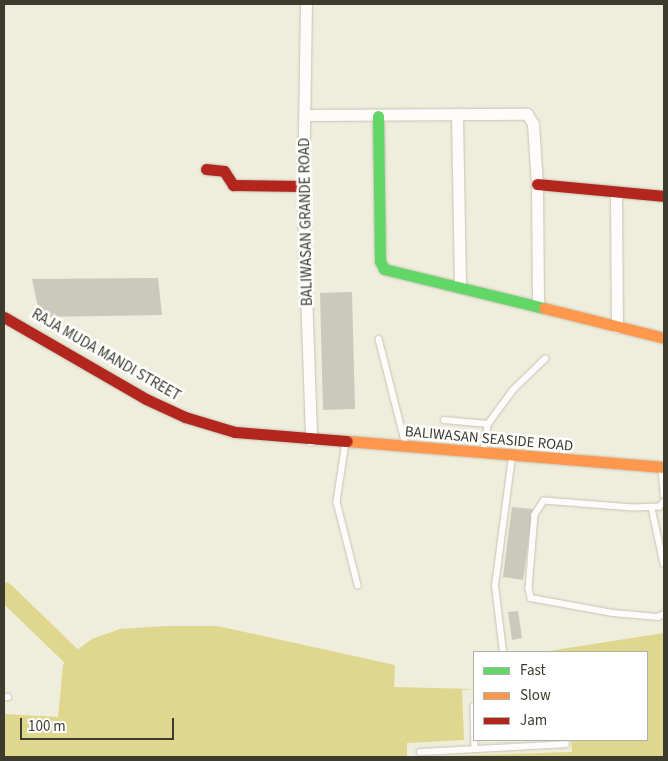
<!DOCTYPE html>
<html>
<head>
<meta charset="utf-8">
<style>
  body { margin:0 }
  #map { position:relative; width:668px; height:761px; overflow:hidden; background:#efeddb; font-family:"Source Sans 3",sans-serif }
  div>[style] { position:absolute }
  .water>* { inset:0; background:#e0d78e }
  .pier>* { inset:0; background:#efeddb }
  .river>* { height:19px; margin:-9.5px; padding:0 9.5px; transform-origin:9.5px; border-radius:9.5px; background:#e0d78e }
  .building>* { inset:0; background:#cbc9bb }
  .roads { filter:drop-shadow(0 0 1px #c5c4b6) drop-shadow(0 0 1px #c5c4b6) }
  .lane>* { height:5.5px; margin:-2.75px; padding:0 2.75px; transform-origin:2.75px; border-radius:2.75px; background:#fdfcfa }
  .street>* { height:11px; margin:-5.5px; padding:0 5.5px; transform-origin:5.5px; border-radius:5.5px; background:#fdfcfa }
  .fast>* { height:11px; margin:-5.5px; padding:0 5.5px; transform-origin:5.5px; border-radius:5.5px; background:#63d668 }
  .slow>* { height:11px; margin:-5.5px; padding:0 5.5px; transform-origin:5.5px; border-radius:5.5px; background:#ff974d }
  .jam>* { height:11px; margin:-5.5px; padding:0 5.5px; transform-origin:5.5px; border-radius:5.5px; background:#b3261e }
  span { translate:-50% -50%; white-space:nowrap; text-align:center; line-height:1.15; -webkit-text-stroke:5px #fff; paint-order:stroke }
  .street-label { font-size:15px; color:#3c3b2e }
  .frame { position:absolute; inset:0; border:5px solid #3c3b2e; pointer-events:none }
  .legend { position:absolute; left:473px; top:651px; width:175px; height:90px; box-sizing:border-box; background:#fff; border:1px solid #b1b1ab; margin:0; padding:6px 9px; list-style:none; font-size:15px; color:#3c3b2e }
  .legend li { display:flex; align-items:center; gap:10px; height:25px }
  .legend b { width:25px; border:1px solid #b1b1ab }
  .scale { position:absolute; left:20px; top:718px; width:154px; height:22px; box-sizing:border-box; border:2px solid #3c3b2e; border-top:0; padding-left:6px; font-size:15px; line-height:18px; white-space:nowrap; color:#3c3b2e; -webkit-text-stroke:4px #fff; paint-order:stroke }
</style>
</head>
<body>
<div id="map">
  <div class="water">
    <i style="clip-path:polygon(166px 626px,217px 626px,395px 665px,394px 687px,474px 689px,474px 740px,647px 740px,647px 652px,542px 652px,664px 633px,664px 757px,4px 757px,4px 714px,58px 717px,63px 665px,70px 655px,92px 639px,120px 629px)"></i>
  </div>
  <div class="pier">
    <i style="clip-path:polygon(474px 689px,474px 740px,571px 740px,572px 752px,407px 757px,407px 743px,464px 740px,462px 690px)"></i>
  </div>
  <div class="river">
    <i style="left:4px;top:591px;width:92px;rotate:44.1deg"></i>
  </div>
  <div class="building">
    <i style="clip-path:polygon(158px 278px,162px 315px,40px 317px,32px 279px)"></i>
    <i style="clip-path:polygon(352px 292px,355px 409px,323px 410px,320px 293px)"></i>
    <i style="clip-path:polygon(512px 507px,533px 509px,523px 580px,503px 577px)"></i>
    <i style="clip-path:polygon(518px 611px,522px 638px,512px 640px,508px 612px)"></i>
  </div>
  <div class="roads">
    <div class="lane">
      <i style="left:379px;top:339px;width:109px;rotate:75.7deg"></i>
      <i style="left:444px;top:420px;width:44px;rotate:5.2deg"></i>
      <i style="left:346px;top:443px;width:60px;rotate:98.7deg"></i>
      <i style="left:337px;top:502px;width:86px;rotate:75.8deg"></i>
      <i style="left:483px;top:452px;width:28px;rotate:-80deg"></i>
      <i style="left:488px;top:424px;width:42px;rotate:-53.7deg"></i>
      <i style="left:513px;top:390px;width:45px;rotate:-44.1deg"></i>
      <i style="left:662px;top:470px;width:25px;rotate:85deg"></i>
      <i style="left:664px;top:502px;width:6px;rotate:129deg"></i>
      <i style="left:660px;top:507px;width:27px;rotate:178deg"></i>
      <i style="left:633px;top:508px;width:89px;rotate:-175.5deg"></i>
      <i style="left:544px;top:501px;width:17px;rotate:123deg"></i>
      <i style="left:535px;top:515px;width:73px;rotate:94.7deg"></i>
      <i style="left:529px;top:588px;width:10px;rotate:79deg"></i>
      <i style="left:531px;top:598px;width:83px;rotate:10.4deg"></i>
      <i style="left:613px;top:613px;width:45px;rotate:5.1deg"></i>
      <i style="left:658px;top:617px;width:7px;rotate:-27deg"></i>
      <i style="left:652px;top:508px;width:57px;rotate:77.9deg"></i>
      <i style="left:503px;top:652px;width:66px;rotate:-96.9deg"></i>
      <i style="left:495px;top:586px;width:131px;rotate:-82.5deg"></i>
      <i style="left:4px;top:697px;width:4px"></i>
      <i style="left:474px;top:706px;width:43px;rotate:88.7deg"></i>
      <i style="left:420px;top:752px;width:146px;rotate:-3.1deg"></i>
    </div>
    <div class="street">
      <i style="left:306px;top:4px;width:202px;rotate:90.9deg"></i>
      <i style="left:303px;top:206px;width:234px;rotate:88deg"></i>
      <i style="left:457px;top:114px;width:172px;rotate:89deg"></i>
      <i style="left:305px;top:115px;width:222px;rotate:-0.3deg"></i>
      <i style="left:527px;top:114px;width:12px;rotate:59deg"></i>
      <i style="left:533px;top:124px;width:60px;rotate:86.2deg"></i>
      <i style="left:537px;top:184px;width:122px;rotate:89.5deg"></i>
      <i style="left:616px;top:192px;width:135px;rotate:89.6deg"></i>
    </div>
    <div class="fast">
      <i style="left:378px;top:116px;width:145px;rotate:89.2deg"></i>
      <i style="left:380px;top:261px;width:9px;rotate:63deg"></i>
      <i style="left:384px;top:269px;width:165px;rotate:13.7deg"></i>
    </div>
    <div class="slow">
      <i style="left:544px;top:308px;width:124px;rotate:14deg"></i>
      <i style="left:347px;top:441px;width:318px;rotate:4.7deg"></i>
    </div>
    <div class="jam">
      <i style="left:206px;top:169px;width:18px;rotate:6deg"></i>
      <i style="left:224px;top:171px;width:17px;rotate:57deg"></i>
      <i style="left:233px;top:185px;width:70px;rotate:0.8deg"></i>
      <i style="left:537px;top:184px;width:128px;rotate:5.4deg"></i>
      <i style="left:4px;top:317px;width:164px;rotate:30deg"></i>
      <i style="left:146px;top:399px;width:43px;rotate:24.8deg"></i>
      <i style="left:185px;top:417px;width:52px;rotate:16.7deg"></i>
      <i style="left:235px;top:432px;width:112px;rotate:4.6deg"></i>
    </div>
  </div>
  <div class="street-label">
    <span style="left:306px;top:222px;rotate:-91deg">BALIWASAN GRANDE ROAD</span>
    <span style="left:106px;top:355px;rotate:30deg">RAJA MUDA MANDI STREET</span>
    <span style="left:489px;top:439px;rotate:5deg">BALIWASAN SEASIDE ROAD</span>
  </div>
  <div class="frame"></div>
  <ul class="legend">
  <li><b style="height:6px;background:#63d668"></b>Fast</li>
  <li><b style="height:6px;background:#ff974d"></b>Slow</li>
  <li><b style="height:6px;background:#b3261e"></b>Jam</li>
  </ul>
  <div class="scale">100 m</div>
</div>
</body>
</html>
